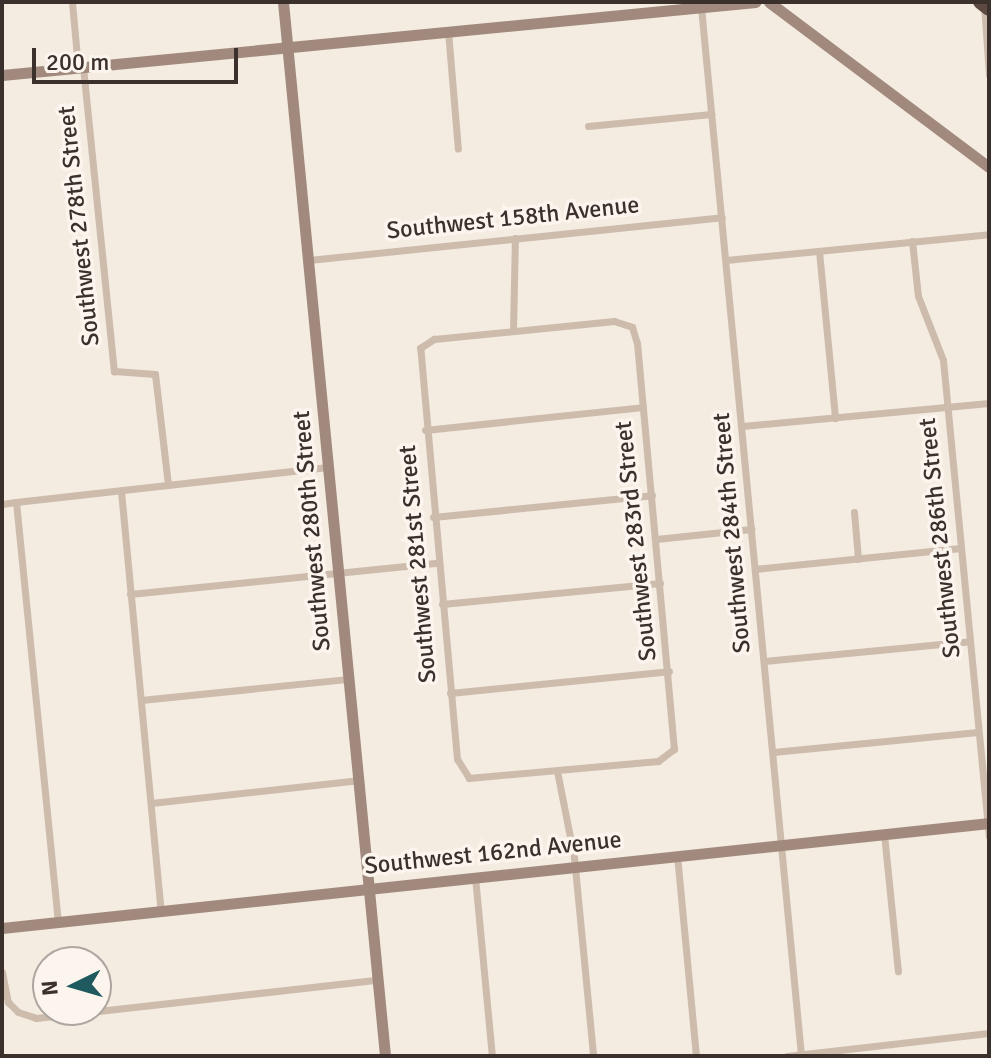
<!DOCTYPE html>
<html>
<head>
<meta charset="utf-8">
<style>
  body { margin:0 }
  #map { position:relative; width:991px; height:1058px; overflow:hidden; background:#f4ebe1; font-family:Signika,sans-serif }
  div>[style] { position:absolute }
  .street>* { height:7px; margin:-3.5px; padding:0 3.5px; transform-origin:3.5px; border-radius:3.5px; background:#cdbbac }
  .secondary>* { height:11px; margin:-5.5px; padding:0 5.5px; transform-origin:5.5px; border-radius:5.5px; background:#a18a7d }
  .highway>* { height:14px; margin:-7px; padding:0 7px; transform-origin:7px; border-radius:7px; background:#5c4a42 }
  span { translate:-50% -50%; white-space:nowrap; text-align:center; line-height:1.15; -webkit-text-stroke:7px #fbf5ee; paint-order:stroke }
  .street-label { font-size:24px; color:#3b302b }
  .frame { position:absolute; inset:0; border:4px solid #3b302b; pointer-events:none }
  .north { position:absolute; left:32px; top:946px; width:80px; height:80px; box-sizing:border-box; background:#fbf5ee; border:2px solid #aea6a0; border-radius:50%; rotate:265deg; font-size:22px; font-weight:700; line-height:32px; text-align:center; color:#3b302b }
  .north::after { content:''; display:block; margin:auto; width:28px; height:36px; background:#1f5a5e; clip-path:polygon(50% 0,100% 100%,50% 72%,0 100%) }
  .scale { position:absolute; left:32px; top:48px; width:206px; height:36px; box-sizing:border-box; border:4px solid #3b302b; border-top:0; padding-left:10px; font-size:24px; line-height:28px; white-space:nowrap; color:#3b302b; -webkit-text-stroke:6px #fbf5ee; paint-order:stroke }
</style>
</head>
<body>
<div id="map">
  <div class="street">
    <i style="left:72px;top:2px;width:66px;rotate:84.8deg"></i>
    <i style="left:984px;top:5px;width:70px;rotate:85.9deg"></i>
    <i style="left:701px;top:7px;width:1054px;rotate:84.55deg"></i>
    <i style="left:448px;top:31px;width:118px;rotate:85.2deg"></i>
    <i style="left:83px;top:67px;width:306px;rotate:84.2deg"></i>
    <i style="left:114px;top:371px;width:41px;rotate:4.2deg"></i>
    <i style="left:155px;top:374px;width:111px;rotate:83.3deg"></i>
    <i style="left:588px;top:126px;width:124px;rotate:-5.6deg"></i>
    <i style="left:912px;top:241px;width:55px;rotate:83.8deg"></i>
    <i style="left:918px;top:296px;width:69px;rotate:68.7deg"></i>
    <i style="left:943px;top:360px;width:478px;rotate:84.5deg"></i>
    <i style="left:819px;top:251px;width:168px;rotate:84.5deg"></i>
    <i style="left:309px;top:260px;width:415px;rotate:-5.9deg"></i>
    <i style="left:726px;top:260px;width:264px;rotate:-5.6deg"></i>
    <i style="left:614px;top:321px;width:19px;rotate:18deg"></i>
    <i style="left:632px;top:327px;width:17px;rotate:73deg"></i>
    <i style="left:637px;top:343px;width:408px;rotate:84.8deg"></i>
    <i style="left:674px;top:749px;width:20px;rotate:143deg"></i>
    <i style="left:658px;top:761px;width:190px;rotate:174.9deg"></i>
    <i style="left:469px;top:778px;width:22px;rotate:-122deg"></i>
    <i style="left:457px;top:759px;width:413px;rotate:-95.1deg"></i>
    <i style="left:420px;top:348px;width:17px;rotate:-33deg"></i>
    <i style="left:434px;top:339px;width:181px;rotate:-5.7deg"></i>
    <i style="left:513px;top:331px;width:93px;rotate:-88.8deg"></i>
    <i style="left:742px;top:426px;width:248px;rotate:-5.3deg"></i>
    <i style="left:425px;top:430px;width:219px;rotate:-6deg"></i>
    <i style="left:121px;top:491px;width:422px;rotate:84.6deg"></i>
    <i style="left:16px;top:502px;width:314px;rotate:-6.4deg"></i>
    <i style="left:2px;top:504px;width:14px;rotate:-8deg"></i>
    <i style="left:16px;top:502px;width:422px;rotate:84.3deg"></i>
    <i style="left:854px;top:512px;width:47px;rotate:85.1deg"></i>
    <i style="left:433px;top:517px;width:220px;rotate:-5.7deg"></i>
    <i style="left:656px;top:539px;width:96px;rotate:-6deg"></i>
    <i style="left:755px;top:569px;width:207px;rotate:-5.8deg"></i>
    <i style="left:130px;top:594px;width:309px;rotate:-5.8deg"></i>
    <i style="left:442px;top:604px;width:219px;rotate:-5.5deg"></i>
    <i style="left:764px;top:661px;width:207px;rotate:-5.5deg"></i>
    <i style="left:450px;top:693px;width:220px;rotate:-5.7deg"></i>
    <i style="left:141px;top:700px;width:209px;rotate:-5.8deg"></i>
    <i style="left:773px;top:752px;width:206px;rotate:-5.6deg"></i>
    <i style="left:557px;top:771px;width:88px;rotate:78.8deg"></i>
    <i style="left:574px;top:857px;width:200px;rotate:84.5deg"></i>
    <i style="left:151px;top:803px;width:208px;rotate:-6.3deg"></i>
    <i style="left:884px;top:834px;width:138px;rotate:84.2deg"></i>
    <i style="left:677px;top:855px;width:202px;rotate:84.6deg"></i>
    <i style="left:475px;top:877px;width:180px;rotate:84.6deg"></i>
    <i style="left:2px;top:972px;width:31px;rotate:79deg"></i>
    <i style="left:8px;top:1002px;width:14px;rotate:45deg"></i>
    <i style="left:18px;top:1012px;width:19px;rotate:18deg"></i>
    <i style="left:36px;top:1018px;width:343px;rotate:-6.4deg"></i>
    <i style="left:787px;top:1056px;width:203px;rotate:-6.5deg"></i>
  </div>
  <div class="secondary">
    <i style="left:283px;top:2px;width:1059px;rotate:84.47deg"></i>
    <i style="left:769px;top:2px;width:275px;rotate:36.9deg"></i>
    <i style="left:2px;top:75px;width:757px;rotate:-5.54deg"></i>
    <i style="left:2px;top:928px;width:993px;rotate:-6.07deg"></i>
  </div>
  <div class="highway">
    <i style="left:980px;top:2px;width:11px;rotate:38deg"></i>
  </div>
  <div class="street-label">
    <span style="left:513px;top:218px;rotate:-6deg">Southwest 158th Avenue</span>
    <span style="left:79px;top:226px;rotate:-96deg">Southwest 278th Street</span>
    <span style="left:312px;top:531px;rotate:-95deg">Southwest 280th Street</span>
    <span style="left:732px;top:533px;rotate:-95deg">Southwest 284th Street</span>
    <span style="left:940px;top:538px;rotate:-96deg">Southwest 286th Street</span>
    <span style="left:636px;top:541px;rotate:-96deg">Southwest 283rd Street</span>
    <span style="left:418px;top:564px;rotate:-95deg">Southwest 281st Street</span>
    <span style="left:493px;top:853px;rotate:-6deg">Southwest 162nd Avenue</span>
  </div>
  <div class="frame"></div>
  <div class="north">N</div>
  <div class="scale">200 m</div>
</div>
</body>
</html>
